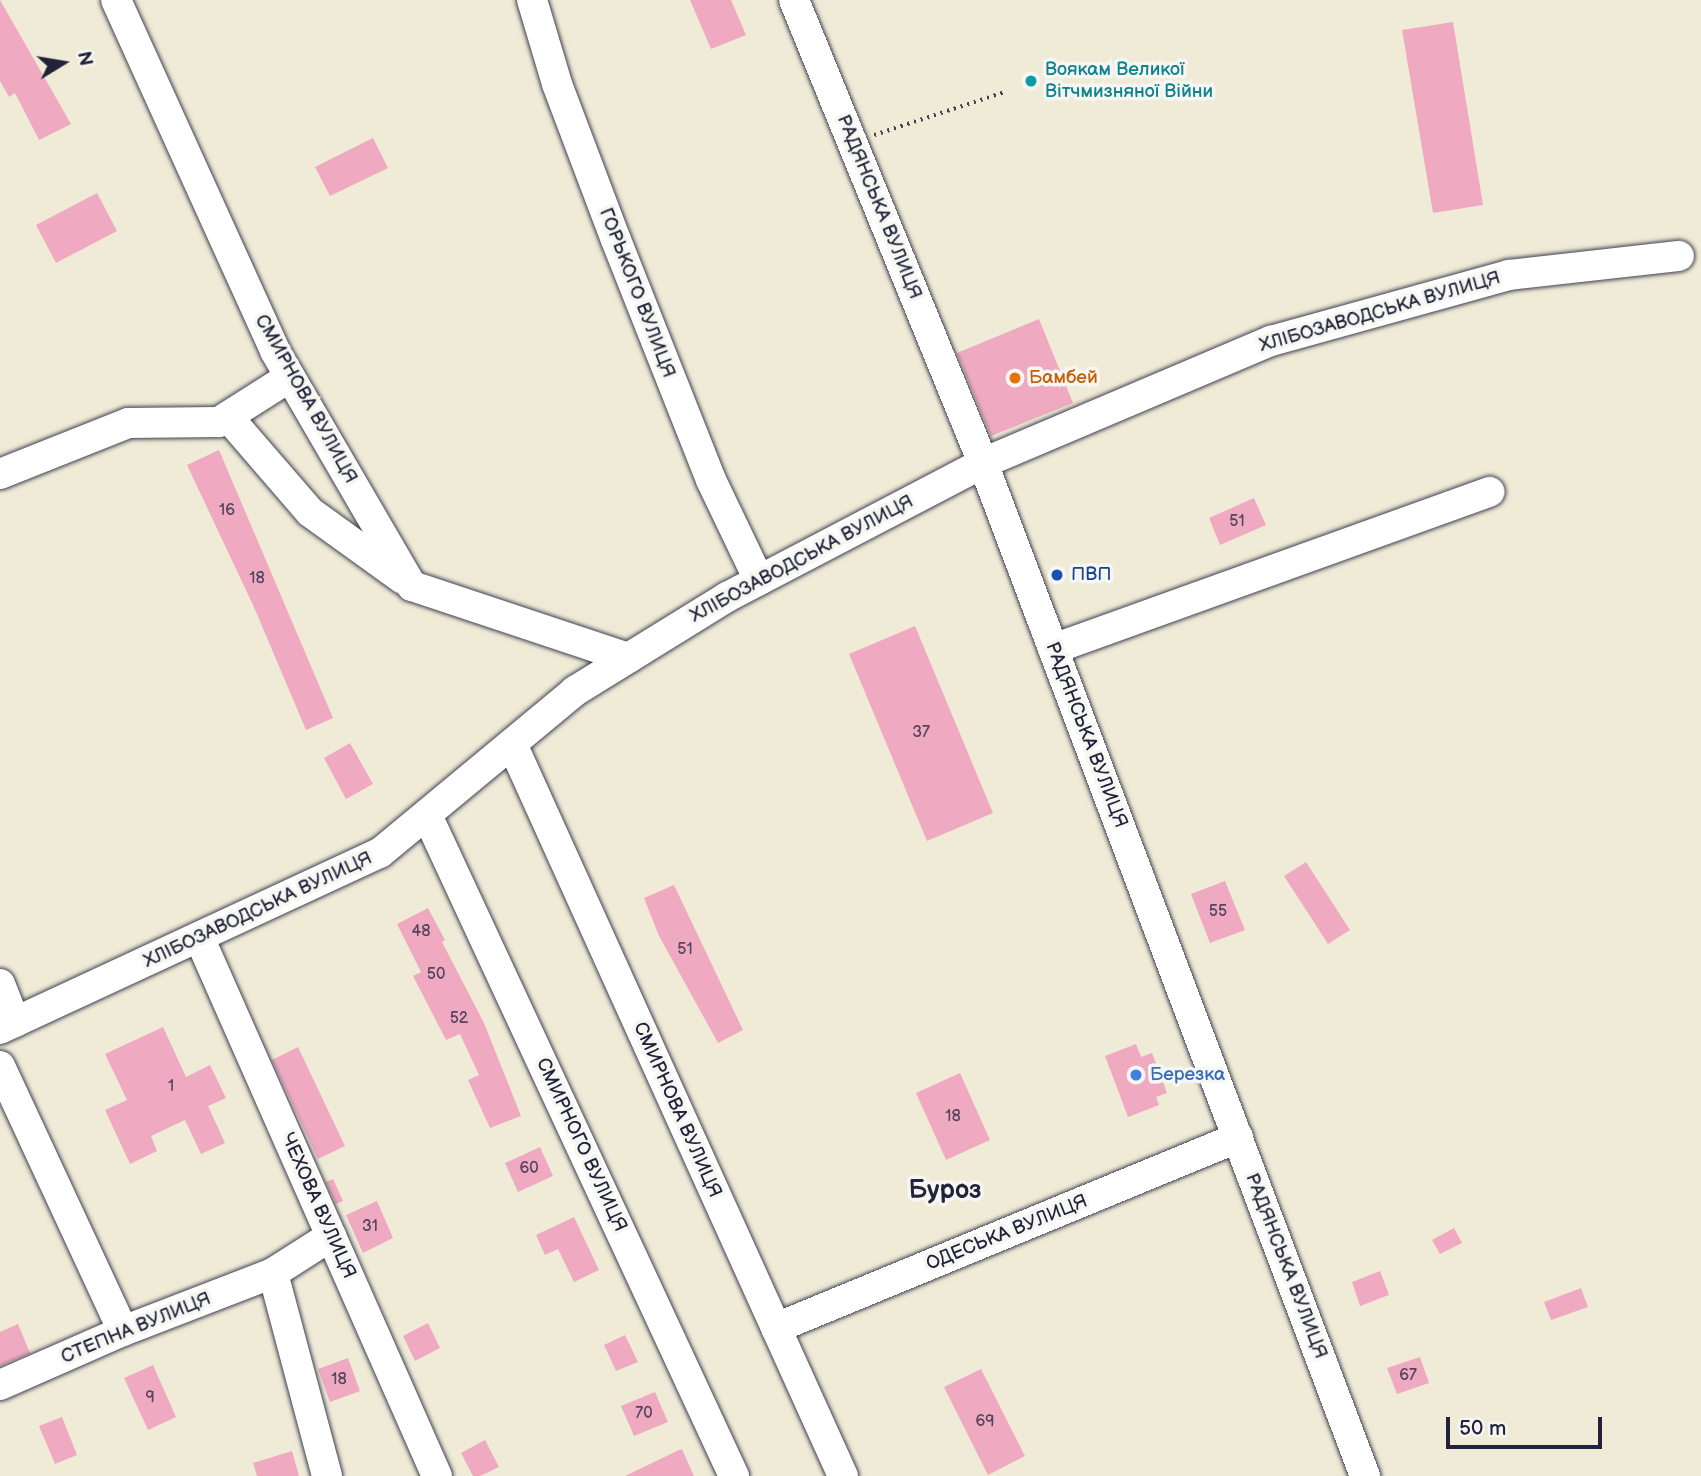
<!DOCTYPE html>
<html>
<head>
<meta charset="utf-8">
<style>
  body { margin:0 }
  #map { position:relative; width:1701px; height:1476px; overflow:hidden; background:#f0ebd7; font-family:"Balsamiq Sans",sans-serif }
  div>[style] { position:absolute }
  .building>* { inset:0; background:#efaac2 }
  .path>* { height:3.5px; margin-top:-1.75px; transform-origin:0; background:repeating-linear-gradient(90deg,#414052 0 2px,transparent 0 7px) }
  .roads { filter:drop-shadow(0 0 2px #414052) drop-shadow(0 0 2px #414052) }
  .minor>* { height:30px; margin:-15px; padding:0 15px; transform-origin:15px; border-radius:15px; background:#fff }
  .dots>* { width:19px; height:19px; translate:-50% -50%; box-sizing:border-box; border:4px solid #f6f6f2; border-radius:50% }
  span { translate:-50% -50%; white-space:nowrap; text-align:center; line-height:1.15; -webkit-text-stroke:7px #f6f6f2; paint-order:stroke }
  .number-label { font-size:16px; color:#55445d }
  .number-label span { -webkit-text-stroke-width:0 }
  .culture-label { font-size:19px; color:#0d838f }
  .left { translate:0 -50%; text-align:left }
  .street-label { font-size:19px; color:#22223b }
  .food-label { font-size:19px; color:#c56008 }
  .transit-label { font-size:19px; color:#164399 }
  .shop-label { font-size:19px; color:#366cbe }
  .district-label { font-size:26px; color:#22223b; font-weight:700 }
  .north { position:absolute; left:28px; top:28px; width:70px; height:70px; -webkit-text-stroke:5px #f6f6f2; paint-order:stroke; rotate:79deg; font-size:19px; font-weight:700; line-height:28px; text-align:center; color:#22223b }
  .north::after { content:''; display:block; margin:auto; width:24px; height:32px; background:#22223b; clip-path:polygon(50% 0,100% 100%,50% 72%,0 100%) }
  .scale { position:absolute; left:1446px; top:1417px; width:156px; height:32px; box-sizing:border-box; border:4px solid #22223b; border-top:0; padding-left:9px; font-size:21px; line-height:24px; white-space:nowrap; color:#22223b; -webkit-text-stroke:5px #f6f6f2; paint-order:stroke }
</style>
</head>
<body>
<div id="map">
  <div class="building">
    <i style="clip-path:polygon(0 0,71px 124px,39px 140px,15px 93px,9px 97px,0 81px)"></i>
    <i style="clip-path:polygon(690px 0,731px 0,746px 35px,711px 49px)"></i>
    <i style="clip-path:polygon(1453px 22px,1483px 205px,1433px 213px,1402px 30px)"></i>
    <i style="clip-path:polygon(373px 138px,388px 168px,330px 196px,315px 167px)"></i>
    <i style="clip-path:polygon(97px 193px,117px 231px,56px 263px,36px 225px)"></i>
    <i style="clip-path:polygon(1039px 319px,1073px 403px,991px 436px,957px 353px)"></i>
    <i style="clip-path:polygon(219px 450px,333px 718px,306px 730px,253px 605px,187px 465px)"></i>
    <i style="clip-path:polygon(1254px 498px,1266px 525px,1220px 545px,1209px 518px)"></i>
    <i style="clip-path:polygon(915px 626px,993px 813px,927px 841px,849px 654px)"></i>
    <i style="clip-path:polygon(350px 743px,373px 784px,346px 799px,324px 758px)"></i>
    <i style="clip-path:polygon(1306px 862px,1350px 930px,1328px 944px,1284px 876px)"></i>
    <i style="clip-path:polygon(1225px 881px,1245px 930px,1210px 943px,1191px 894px)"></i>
    <i style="clip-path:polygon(674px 885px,743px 1030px,718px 1043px,659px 936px,644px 898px)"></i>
    <i style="clip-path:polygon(428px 908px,445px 940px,442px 942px,484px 1023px,521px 1116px,490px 1128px,468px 1080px,479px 1075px,460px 1034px,446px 1040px,413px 976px,421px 972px,397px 924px)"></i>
    <i style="clip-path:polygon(163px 1027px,186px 1077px,210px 1065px,226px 1098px,208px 1106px,225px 1143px,201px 1154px,185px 1120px,151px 1136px,157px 1151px,130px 1164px,105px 1110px,127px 1100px,105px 1054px)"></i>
    <i style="clip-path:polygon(1136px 1044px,1141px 1057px,1152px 1053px,1167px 1093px,1156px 1097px,1159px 1105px,1128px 1117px,1105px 1056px)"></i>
    <i style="clip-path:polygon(298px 1047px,345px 1146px,318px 1159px,272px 1060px)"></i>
    <i style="clip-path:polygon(960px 1073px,990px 1140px,946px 1160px,916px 1093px)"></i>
    <i style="clip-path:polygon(540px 1147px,553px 1176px,518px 1192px,505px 1163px)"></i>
    <i style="clip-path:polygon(333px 1179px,343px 1201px,336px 1204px,326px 1182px)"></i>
    <i style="clip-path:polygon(377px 1201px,393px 1238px,363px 1253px,346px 1215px)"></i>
    <i style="clip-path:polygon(574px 1217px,599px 1270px,574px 1282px,558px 1249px,545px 1255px,536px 1235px)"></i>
    <i style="clip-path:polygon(1454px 1228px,1462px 1243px,1440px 1254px,1432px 1240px)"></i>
    <i style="clip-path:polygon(1380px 1271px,1389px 1295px,1360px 1306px,1352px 1282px)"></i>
    <i style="clip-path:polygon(1581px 1288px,1588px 1307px,1551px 1320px,1544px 1302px)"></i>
    <i style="clip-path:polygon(428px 1323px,440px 1348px,415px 1361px,403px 1336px)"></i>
    <i style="clip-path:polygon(18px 1324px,30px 1353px,0 1366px,0 1332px)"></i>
    <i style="clip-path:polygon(625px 1335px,638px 1362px,616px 1371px,604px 1345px)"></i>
    <i style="clip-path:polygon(1420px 1357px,1429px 1383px,1397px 1394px,1387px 1368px)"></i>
    <i style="clip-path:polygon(348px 1358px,360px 1391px,330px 1402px,318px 1369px)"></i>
    <i style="clip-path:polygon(153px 1365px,176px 1417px,148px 1430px,124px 1378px)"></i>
    <i style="clip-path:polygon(981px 1369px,1025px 1456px,988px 1475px,944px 1387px)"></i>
    <i style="clip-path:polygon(655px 1392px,668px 1422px,634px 1436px,621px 1406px)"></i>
    <i style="clip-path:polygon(62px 1417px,77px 1455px,55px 1464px,39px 1426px)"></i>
    <i style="clip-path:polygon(485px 1440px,499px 1467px,480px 1476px,473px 1476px,461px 1453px)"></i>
    <i style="clip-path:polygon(682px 1449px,694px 1476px,625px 1476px,679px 1450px)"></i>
    <i style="clip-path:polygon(292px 1451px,299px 1476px,257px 1476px,253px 1463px)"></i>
  </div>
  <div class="path">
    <i style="left:874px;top:135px;width:138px;rotate:-18.2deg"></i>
  </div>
  <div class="roads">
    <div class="minor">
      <i style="left:116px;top:0;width:385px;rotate:65.6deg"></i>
      <i style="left:275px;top:351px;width:272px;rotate:59.8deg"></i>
      <i style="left:412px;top:586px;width:228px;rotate:18.4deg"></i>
      <i style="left:532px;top:0;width:88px;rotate:73.4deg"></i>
      <i style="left:557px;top:84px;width:167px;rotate:69.3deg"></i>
      <i style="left:616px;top:240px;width:258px;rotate:68.4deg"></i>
      <i style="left:711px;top:480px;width:111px;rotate:64.4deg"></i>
      <i style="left:794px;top:0;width:500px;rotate:67.79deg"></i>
      <i style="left:983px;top:463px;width:1083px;rotate:69.34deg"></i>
      <i style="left:228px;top:417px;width:125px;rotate:49.2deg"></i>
      <i style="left:310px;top:512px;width:115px;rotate:35.8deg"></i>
      <i style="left:0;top:474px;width:138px;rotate:-21.7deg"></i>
      <i style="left:128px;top:423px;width:91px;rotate:-0.6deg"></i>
      <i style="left:219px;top:422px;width:84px;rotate:-32.4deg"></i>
      <i style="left:1053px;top:649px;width:464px;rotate:-19.8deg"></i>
      <i style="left:512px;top:744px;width:803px;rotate:65.67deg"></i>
      <i style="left:427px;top:815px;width:729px;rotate:65.09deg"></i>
      <i style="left:199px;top:937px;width:589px;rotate:66.18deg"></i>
      <i style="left:0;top:984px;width:41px;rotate:68.5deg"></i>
      <i style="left:0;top:1029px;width:419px;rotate:-24.9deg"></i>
      <i style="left:380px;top:853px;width:254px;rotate:-39.7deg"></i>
      <i style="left:575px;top:691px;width:179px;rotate:-31.7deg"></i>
      <i style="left:727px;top:597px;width:289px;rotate:-27.6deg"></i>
      <i style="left:983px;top:463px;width:313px;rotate:-23deg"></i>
      <i style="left:1271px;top:341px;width:247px;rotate:-15.5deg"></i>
      <i style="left:1509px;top:275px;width:171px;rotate:-6.4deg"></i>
      <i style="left:0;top:1066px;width:292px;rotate:65.1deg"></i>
      <i style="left:273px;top:1273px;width:210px;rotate:75.1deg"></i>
      <i style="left:776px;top:1328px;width:500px;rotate:-22.4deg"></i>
      <i style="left:0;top:1385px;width:134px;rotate:-23.7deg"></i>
      <i style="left:123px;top:1331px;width:161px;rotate:-21.1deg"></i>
      <i style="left:273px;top:1273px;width:69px;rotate:-32.5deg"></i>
    </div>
  </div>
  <div class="dots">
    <i style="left:1031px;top:81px;background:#0f9aa8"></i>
    <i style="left:1015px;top:378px;background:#e8710a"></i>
    <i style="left:1057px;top:575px;background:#1a4fb4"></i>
    <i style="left:1136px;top:1075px;background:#3f7fe0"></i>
  </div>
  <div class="number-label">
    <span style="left:227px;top:511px">16</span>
    <span style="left:1237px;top:522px">51</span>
    <span style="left:257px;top:579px">18</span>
    <span style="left:921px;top:733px">37</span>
    <span style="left:1218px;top:912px">55</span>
    <span style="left:421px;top:932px">48</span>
    <span style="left:685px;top:950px">51</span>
    <span style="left:436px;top:975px">50</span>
    <span style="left:459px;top:1019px">52</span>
    <span style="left:171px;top:1087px">1</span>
    <span style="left:953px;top:1117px">18</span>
    <span style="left:529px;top:1169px">60</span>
    <span style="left:370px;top:1227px">31</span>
    <span style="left:1408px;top:1376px">67</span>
    <span style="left:339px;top:1380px">18</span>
    <span style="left:150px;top:1398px">9</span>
    <span style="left:644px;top:1414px">70</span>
    <span style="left:985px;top:1422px">69</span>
  </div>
  <div class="culture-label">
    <span class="left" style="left:1045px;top:81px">Воякам Великої<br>Вітчмизняної Війни</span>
  </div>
  <div class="street-label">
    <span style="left:879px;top:207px;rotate:68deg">РАДЯНСЬКА ВУЛИЦЯ</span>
    <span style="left:637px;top:293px;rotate:69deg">ГОРЬКОГО ВУЛИЦЯ</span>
    <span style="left:1380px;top:312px;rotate:-16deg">ХЛІБОЗАВОДСЬКА ВУЛИЦЯ</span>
    <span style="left:306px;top:399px;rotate:61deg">СМИРНОВА ВУЛИЦЯ</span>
    <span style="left:802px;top:559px;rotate:-28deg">ХЛІБОЗАВОДСЬКА ВУЛИЦЯ</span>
    <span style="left:1086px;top:735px;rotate:69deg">РАДЯНСЬКА ВУЛИЦЯ</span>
    <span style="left:258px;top:910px;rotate:-25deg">ХЛІБОЗАВОДСЬКА ВУЛИЦЯ</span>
    <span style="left:677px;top:1110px;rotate:66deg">СМИРНОВА ВУЛИЦЯ</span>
    <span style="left:581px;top:1145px;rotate:65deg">СМИРНОГО ВУЛИЦЯ</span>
    <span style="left:318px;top:1206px;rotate:66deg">ЧЕХОВА ВУЛИЦЯ</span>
    <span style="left:1007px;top:1233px;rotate:-22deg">ОДЕСЬКА ВУЛИЦЯ</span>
    <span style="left:1286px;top:1266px;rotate:69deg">РАДЯНСЬКА ВУЛИЦЯ</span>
    <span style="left:136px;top:1328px;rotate:-22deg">СТЕПНА ВУЛИЦЯ</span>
  </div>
  <div class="food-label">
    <span class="left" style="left:1029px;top:378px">Бамбей</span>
  </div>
  <div class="transit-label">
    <span class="left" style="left:1071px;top:575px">ПВП</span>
  </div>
  <div class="shop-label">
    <span class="left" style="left:1150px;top:1075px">Березка</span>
  </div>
  <div class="district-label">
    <span style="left:945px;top:1191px">Буроз</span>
  </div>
  <div class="north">N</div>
  <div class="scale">50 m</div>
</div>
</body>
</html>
